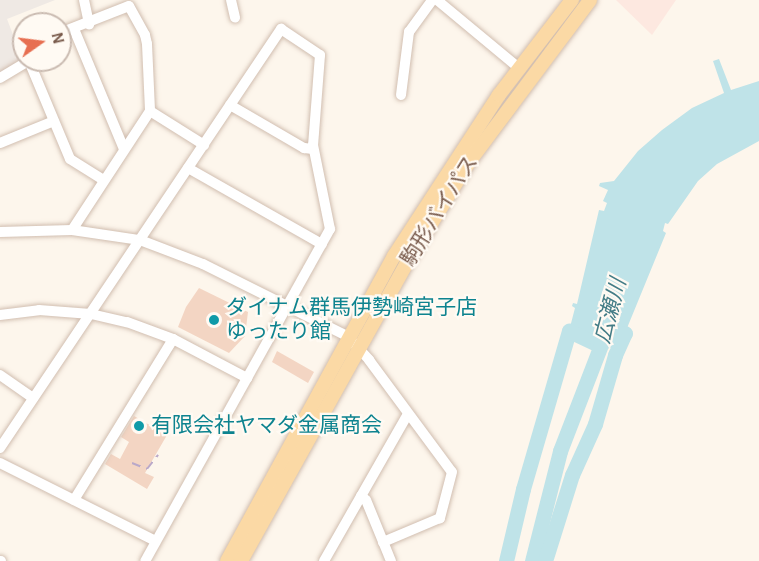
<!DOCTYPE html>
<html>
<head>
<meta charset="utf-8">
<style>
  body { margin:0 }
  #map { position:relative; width:759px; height:561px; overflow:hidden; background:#fdf6ec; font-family:"Alegreya Sans","Noto Sans JP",sans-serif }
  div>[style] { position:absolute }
  .commercial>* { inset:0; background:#fde8e0 }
  .industrial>* { inset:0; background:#efe9e4 }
  .water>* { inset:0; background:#bfe3e8 }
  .river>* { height:15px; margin:-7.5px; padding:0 7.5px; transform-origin:7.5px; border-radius:7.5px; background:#bfe3e8 }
  .building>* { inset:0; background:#f3d5c3 }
  .roads { filter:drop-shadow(0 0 2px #d1beb0) drop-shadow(0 0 2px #d1beb0) }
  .minor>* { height:10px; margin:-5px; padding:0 5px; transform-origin:5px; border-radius:5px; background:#fff }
  .major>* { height:14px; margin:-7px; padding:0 7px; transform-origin:7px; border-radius:7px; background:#fbd9a5 }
  .rail>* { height:2px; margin-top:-1px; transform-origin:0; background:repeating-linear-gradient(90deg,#b9a8c9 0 9px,transparent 0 15px) }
  .dots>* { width:16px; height:16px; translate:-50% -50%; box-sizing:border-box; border:3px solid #fffaf3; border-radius:50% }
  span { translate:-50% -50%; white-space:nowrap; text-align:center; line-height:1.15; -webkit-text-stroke:4.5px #fffaf3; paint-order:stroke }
  .street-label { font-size:21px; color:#7a5c4d }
  .culture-label { font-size:21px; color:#0d838f }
  .left { translate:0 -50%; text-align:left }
  .water-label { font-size:22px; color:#437c86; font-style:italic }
  .north { position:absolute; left:12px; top:12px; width:60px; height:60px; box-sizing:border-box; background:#fffaf3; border:2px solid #cabbb1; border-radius:50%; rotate:76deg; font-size:16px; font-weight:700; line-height:24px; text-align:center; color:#7a5c4d }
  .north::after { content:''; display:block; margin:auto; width:21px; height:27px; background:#e76f51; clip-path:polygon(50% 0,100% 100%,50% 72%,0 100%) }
</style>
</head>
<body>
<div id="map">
  <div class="commercial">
    <i style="clip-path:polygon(616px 0,676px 0,652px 35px)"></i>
  </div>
  <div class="industrial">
    <i style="clip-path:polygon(0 0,55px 0,7px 19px,23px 61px,0 73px)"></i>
  </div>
  <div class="water">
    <i style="clip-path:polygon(719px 59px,731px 90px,759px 81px,759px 141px,717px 164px,698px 181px,668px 224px,665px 223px,663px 231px,666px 233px,625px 333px,597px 344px,569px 331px,575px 308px,572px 306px,573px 303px,577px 304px,599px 210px,604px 211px,607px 203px,603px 201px,608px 190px,599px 186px,600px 183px,614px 181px,638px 151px,662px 130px,692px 108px,724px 93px,713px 61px)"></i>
  </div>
  <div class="river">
    <i style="left:506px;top:561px;width:74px;rotate:-76.7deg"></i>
    <i style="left:523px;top:489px;width:165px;rotate:-73.8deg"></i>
    <i style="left:569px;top:331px;width:31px;rotate:25deg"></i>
    <i style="left:597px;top:344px;width:30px;rotate:-21deg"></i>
    <i style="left:532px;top:561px;width:114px;rotate:-75.7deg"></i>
    <i style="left:560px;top:451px;width:136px;rotate:-68.9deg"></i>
    <i style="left:545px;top:561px;width:90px;rotate:-72.6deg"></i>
    <i style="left:572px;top:475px;width:56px;rotate:-65.7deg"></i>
    <i style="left:595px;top:424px;width:72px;rotate:-73.8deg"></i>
    <i style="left:615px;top:355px;width:24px;rotate:-66deg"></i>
  </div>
  <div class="building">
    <i style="clip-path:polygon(199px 288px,248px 312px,245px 336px,229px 353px,178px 327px,186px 307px)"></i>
    <i style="clip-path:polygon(277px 351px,314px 372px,308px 383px,272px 362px)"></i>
    <i style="clip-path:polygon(134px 416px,167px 435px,145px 473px,154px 477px,147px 489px,105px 464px,111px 454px,120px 459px,129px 442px,121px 437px)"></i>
  </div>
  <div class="roads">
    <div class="minor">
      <i style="left:84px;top:0;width:25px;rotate:78deg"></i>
      <i style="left:231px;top:0;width:18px;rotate:77deg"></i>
      <i style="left:437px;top:0;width:107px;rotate:39.7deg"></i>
      <i style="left:74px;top:29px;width:130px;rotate:67.4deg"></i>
      <i style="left:60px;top:33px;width:74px;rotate:-21.4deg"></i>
      <i style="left:129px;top:6px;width:33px;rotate:61deg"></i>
      <i style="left:145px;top:35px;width:9px;rotate:77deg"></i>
      <i style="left:147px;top:44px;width:67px;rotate:87.4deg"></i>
      <i style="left:150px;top:111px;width:142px;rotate:123.2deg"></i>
      <i style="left:29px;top:61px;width:106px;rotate:67.3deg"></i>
      <i style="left:70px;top:159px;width:40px;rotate:32deg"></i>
      <i style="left:0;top:78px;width:35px;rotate:-31deg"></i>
      <i style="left:401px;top:95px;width:64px;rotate:-82.8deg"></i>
      <i style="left:409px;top:32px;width:39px;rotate:-54deg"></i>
      <i style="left:230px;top:105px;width:86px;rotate:30.2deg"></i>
      <i style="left:304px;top:148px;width:9px;rotate:6deg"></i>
      <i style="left:150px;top:111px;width:64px;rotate:32.2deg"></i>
      <i style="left:0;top:143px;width:58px;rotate:-22.2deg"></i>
      <i style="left:188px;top:168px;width:154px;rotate:29.6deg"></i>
      <i style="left:0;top:232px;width:72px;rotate:-1.6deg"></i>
      <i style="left:72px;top:230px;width:69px;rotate:8.4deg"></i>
      <i style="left:140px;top:240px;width:67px;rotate:20.9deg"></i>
      <i style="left:203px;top:264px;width:161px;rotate:26.6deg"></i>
      <i style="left:347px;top:336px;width:33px;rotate:47deg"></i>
      <i style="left:369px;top:360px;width:139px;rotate:53.5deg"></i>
      <i style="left:452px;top:472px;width:48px;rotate:104.6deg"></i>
      <i style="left:440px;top:518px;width:62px;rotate:157.2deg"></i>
      <i style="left:0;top:315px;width:39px;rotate:-7deg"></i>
      <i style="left:39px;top:310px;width:52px;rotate:4.4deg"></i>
      <i style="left:91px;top:314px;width:37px;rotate:13deg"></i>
      <i style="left:127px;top:322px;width:49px;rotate:20.3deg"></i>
      <i style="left:173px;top:339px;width:84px;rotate:27.8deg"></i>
      <i style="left:0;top:375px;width:40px;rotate:34.9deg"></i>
      <i style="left:0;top:448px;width:505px;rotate:-56.15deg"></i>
      <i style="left:281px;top:29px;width:47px;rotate:33.7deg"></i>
      <i style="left:320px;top:55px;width:90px;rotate:94.4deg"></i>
      <i style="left:313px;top:145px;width:86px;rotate:78.6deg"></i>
      <i style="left:330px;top:229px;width:380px;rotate:119.1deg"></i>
      <i style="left:0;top:463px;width:174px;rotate:26.6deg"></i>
      <i style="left:361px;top:496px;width:6px;rotate:39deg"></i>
      <i style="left:366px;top:500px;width:66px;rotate:67.7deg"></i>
      <i style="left:74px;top:500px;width:189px;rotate:-58.4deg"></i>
      <i style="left:0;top:561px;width:1px"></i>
      <i style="left:324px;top:561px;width:169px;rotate:-60.3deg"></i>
    </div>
    <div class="major">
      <i style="left:227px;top:561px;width:348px;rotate:-61.3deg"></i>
      <i style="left:394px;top:256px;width:192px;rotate:-56.9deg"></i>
      <i style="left:499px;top:95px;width:120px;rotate:-52.5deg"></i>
      <i style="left:241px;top:561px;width:341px;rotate:-60.9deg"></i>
      <i style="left:407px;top:263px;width:119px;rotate:-58.5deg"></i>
      <i style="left:469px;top:162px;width:202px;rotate:-53.2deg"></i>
    </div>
  </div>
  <div class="rail">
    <i style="left:132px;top:463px;width:16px;rotate:22deg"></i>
    <i style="left:147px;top:469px;width:18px;rotate:-52deg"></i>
  </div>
  <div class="dots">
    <i style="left:214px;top:320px;background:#0f9aa8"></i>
    <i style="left:139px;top:426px;background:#0f9aa8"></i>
  </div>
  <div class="street-label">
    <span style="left:440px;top:211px;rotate:-58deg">駒形バイパス</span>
  </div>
  <div class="culture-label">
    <span class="left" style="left:226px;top:320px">ダイナム群馬伊勢崎宮子店<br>ゆったり館</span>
    <span class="left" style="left:151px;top:426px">有限会社ヤマダ金属商会</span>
  </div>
  <div class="water-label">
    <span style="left:611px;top:311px;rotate:-75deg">広瀬川</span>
  </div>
  <div class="north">N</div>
</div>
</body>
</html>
